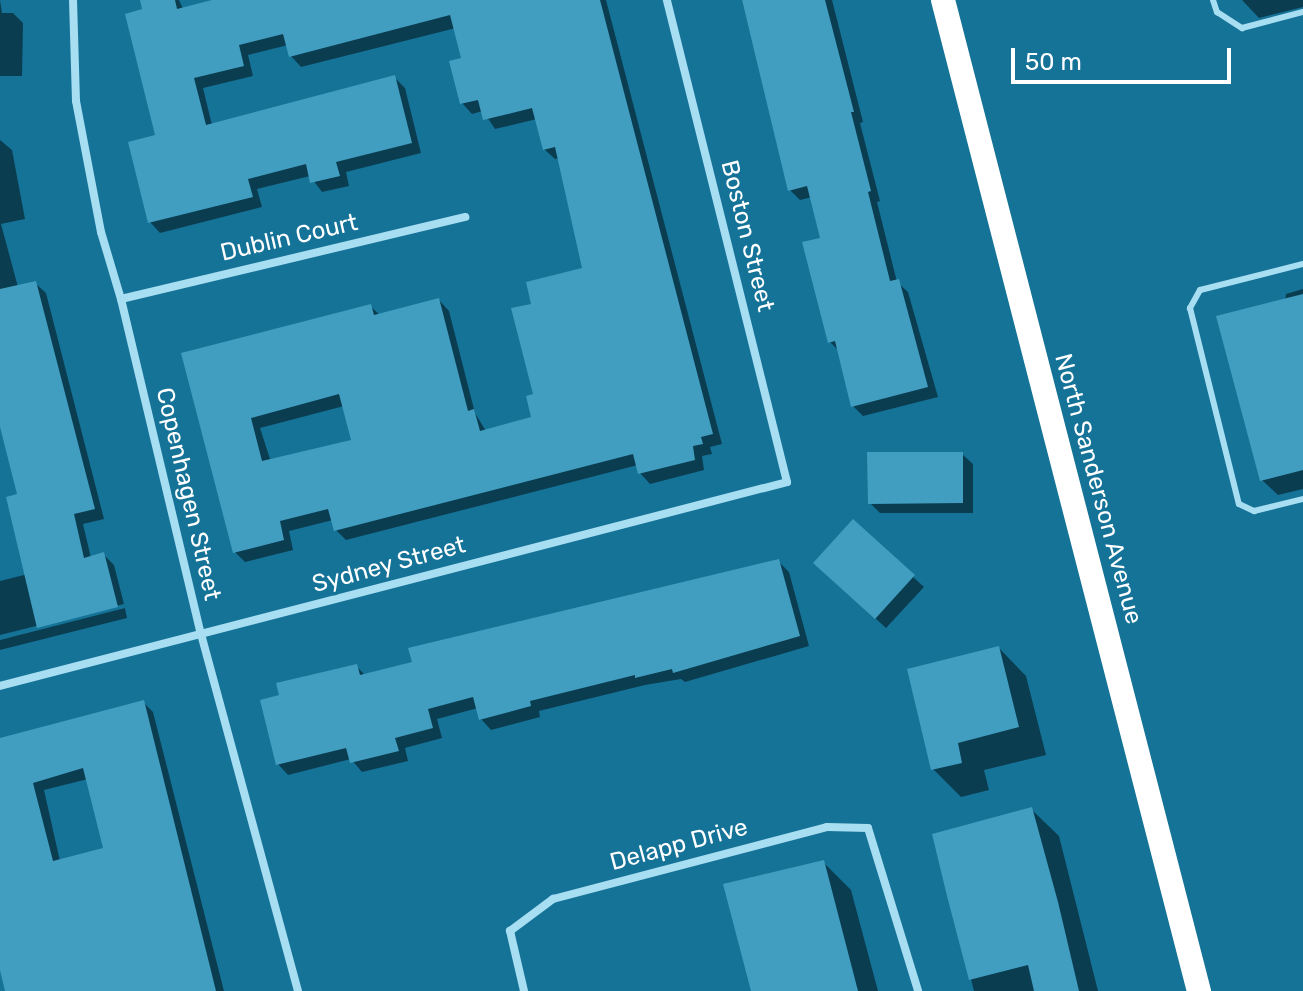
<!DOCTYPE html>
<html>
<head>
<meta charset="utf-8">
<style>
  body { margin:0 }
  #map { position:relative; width:1303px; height:991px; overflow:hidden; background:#157398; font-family:Rubik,sans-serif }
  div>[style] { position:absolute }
  .shadow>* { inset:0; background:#0007 }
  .building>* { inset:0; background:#429ec1 }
  .lane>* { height:6px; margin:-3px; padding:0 3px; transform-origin:3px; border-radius:3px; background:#a8def2 }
  .street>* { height:8px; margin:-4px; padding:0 4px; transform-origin:4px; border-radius:4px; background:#a8def2 }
  .highway>* { height:24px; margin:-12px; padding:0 12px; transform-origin:12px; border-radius:12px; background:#fff }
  span { translate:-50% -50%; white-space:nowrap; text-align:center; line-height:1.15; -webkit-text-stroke:7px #157398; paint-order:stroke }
  .street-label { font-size:24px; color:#fff }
  .scale { position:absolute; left:1011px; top:48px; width:220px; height:36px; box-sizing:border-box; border:4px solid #fff; border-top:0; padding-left:10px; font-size:24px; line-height:28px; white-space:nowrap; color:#fff; -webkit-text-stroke:6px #157398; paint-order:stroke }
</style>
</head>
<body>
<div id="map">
  <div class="shadow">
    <i style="clip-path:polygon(0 0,2px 13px,13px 13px,23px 23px,22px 76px,0 76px)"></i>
    <i style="clip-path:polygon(evenodd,142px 0,179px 0,183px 9px,220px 0,606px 0,722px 444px,710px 447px,712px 454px,702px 456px,704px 470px,650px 484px,640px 473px,638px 465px,346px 540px,336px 530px,333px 520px,289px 531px,293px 550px,245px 562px,235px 552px,183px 354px,370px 306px,380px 315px,439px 300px,449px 311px,475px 413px,486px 431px,534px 418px,534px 305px,584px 269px,560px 158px,555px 159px,544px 149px,537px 119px,495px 129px,483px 111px,472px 114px,462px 103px,464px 60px,456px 28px,301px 67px,291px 56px,288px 45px,248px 55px,253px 76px,203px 88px,212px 125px,395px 78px,405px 88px,421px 153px,346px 172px,349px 186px,322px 192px,310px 176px,257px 189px,262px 207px,160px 233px,150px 222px,158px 137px,142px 0,344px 406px,353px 442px,271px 462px,260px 428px,344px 406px)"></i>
    <i style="clip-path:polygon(742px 0,832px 0,863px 122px,860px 123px,880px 201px,877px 202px,897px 282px,908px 292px,938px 397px,863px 416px,853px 406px,840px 352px,830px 342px,823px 240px,812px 197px,800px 200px,790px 190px)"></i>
    <i style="clip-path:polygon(1242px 0,1303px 0,1303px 7px,1259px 18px)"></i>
    <i style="clip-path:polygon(0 140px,12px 150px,25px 219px,1px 224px,18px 287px,35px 283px,46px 293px,104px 519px,83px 524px,91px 558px,104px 555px,114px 565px,124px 604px,0 635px,0 581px,28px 574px,19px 496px,0 422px)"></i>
    <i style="clip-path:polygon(1303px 289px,1303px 489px,1278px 495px,1262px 480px,1286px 294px)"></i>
    <i style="clip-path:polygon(962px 454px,973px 464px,973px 513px,880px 513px,870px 503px)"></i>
    <i style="clip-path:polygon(853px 522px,924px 587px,886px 628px,826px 573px)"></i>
    <i style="clip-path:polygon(779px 562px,789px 572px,809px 646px,685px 682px,681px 679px,645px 685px,539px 711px,540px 717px,491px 730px,481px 719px,478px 708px,437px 719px,442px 738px,405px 748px,408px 761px,362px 772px,351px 759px,288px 775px,278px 764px,356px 666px,366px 676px)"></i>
    <i style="clip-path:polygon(125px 608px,127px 618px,0 650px,0 640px)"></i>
    <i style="clip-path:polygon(999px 648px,1026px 676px,1046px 755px,984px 770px,989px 790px,961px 797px,933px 769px)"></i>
    <i style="clip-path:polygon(evenodd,143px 702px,153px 712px,224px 991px,7px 991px,0 966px,0 739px,143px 702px,88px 779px,105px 850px,60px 861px,44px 790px,88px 779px)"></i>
    <i style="clip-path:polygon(1031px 809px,1059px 836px,1098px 991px,974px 991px,934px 836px)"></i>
    <i style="clip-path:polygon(824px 863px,851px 890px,878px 991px,752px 991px)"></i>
  </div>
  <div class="building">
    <i style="clip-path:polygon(evenodd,140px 0,175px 0,177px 9px,212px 0,600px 0,713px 434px,701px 437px,703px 444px,693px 446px,695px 460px,638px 474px,633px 454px,334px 531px,328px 509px,280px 521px,284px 540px,233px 553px,181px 353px,371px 304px,374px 315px,439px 298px,468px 411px,474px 409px,480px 431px,531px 417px,526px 396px,533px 394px,511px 308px,531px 304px,526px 282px,582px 268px,555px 147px,543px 150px,532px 108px,483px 120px,478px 100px,460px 104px,449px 61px,461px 58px,450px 15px,289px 57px,283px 34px,239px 45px,244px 66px,194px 78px,206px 125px,395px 75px,412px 143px,336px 162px,340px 176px,310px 183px,306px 164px,248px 179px,253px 197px,148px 223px,128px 142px,155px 135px,125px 14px,142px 9px,140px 0,339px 394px,351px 440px,262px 461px,251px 418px,339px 394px)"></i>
    <i style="clip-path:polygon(742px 0,825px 0,854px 112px,851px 112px,871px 191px,868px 192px,890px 281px,899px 279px,928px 387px,851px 407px,835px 341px,828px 343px,802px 242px,820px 238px,807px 186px,788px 191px)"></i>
    <i style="clip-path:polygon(36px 281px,95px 509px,74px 514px,84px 558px,104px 552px,118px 607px,37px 628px,6px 497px,17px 494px,0 427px,0 289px)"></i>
    <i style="clip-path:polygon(1303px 294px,1303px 470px,1260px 481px,1216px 316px)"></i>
    <i style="clip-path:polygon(867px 452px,963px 452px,963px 503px,868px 504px)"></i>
    <i style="clip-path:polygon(853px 519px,915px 575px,875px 619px,813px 563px)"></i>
    <i style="clip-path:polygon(779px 559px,800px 636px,673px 673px,672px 669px,635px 678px,635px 675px,530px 701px,531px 706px,479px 720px,473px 697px,428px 709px,433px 728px,395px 738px,399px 751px,350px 763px,346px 748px,276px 765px,260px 700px,279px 695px,276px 683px,357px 664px,360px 675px,412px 662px,408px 648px)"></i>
    <i style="clip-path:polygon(999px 646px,1019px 727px,958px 743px,962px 763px,931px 770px,907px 669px)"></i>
    <i style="clip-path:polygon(evenodd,144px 700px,216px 991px,5px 991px,0 970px,0 738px,144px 700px,83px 768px,103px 848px,53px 861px,33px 783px,83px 768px)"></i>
    <i style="clip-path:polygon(1032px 807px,1058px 902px,1079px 991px,1034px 991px,1028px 965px,969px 980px,947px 896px,932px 834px)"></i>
    <i style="clip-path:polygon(824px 860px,858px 991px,751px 991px,723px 884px)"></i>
  </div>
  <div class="lane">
    <i style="left:1213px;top:0;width:13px;rotate:72deg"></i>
    <i style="left:1217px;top:12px;width:30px;rotate:33deg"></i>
    <i style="left:1242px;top:28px;width:63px;rotate:-14.7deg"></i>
    <i style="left:1303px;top:264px;width:106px;rotate:165.8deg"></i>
    <i style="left:1200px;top:290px;width:21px;rotate:119deg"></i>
    <i style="left:1190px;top:308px;width:202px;rotate:76deg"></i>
    <i style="left:1239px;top:504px;width:17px;rotate:25deg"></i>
    <i style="left:1254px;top:511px;width:50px;rotate:-13.8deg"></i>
  </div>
  <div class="street">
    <i style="left:73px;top:0;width:101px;rotate:88.3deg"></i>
    <i style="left:76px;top:101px;width:133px;rotate:79.2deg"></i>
    <i style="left:101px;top:232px;width:70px;rotate:73.4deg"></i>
    <i style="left:121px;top:299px;width:344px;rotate:76.6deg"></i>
    <i style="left:201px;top:634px;width:370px;rotate:74.8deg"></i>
    <i style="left:121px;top:299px;width:354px;rotate:-13.4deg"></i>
    <i style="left:0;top:686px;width:813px;rotate:-14.53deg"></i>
    <i style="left:787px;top:482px;width:497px;rotate:-104deg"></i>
    <i style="left:524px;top:991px;width:62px;rotate:-103.1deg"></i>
    <i style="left:510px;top:931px;width:54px;rotate:-36.7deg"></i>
    <i style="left:553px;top:899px;width:283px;rotate:-14.7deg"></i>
    <i style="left:827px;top:827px;width:41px;rotate:1.4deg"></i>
    <i style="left:868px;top:828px;width:170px;rotate:72.9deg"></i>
  </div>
  <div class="highway">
    <i style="left:943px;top:0;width:1024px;rotate:75.52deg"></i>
  </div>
  <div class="street-label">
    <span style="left:747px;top:236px;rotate:76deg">Boston Street</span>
    <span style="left:289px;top:238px;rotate:-13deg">Dublin Court</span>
    <span style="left:1098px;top:489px;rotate:75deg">North Sanderson Avenue</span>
    <span style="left:188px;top:494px;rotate:77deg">Copenhagen Street</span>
    <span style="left:389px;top:565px;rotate:-15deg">Sydney Street</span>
    <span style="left:679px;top:845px;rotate:-15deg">Delapp Drive</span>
  </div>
  <div class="scale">50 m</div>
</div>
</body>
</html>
